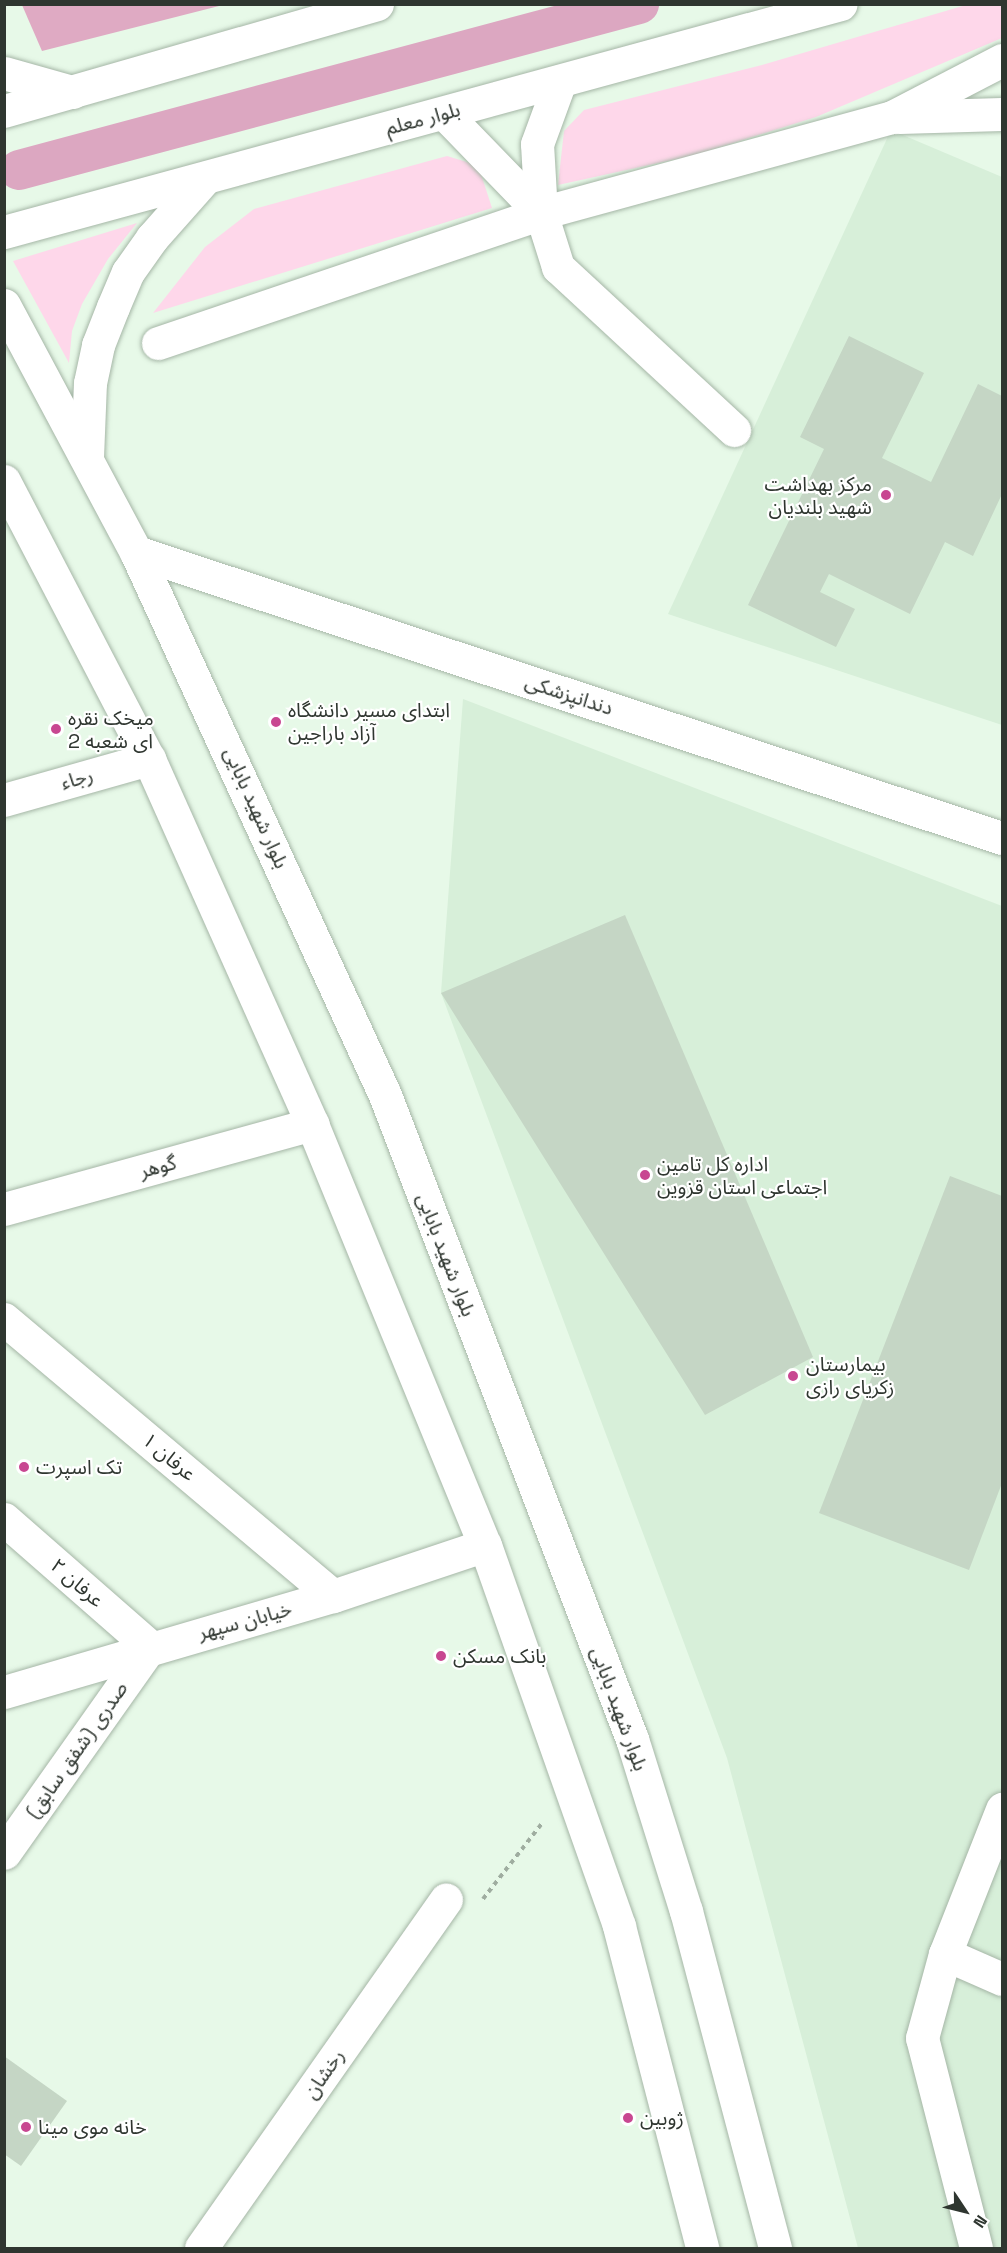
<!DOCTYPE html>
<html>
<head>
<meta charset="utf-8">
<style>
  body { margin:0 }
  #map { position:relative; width:1007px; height:2253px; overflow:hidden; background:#e7f9e8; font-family:"Space Grotesk","Noto Sans Arabic",sans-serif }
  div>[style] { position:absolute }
  .built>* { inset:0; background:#d7efd9 }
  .green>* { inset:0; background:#fed7ea }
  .forest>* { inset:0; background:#dfaac3 }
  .canal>* { height:40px; margin:-20px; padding:0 20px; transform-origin:20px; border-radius:20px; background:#dca7c1 }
  .building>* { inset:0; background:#c5d6c5 }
  .path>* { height:4px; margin-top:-2px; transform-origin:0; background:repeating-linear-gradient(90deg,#9fada0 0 4.5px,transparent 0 9px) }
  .roads { filter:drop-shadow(0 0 2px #a5b6a6) drop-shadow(0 0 2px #a5b6a6) }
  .minor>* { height:33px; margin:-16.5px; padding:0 16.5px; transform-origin:16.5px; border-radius:16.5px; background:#fff }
  .major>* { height:33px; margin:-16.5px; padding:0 16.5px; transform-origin:16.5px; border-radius:16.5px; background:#fff }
  .dots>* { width:16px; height:16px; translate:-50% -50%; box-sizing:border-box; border:3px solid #fff; border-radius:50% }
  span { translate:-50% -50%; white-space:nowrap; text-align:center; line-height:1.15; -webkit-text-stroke:4.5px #fff; paint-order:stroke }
  .street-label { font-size:20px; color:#2f3630 }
  .poi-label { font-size:20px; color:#2f3630 }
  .right { translate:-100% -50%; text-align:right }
  .left { translate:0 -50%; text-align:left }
  .frame { position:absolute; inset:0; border:6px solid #2f3630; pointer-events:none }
  .north { position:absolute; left:935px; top:2181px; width:60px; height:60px; -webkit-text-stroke:4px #fff; paint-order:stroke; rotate:125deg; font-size:16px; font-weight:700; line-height:24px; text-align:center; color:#2f3630 }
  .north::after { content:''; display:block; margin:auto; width:21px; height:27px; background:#2f3630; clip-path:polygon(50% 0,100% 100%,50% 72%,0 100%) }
</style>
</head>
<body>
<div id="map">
  <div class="built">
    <i style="clip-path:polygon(891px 130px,1002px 177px,1002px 725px,668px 614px)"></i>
    <i style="clip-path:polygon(463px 699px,1002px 906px,1002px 2248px,858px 2248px,727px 1758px,441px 993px)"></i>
  </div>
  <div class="green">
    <i style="clip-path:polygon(966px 5px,1002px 5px,1002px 38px,816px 117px,695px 155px,558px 185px,564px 131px,584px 110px,762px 65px)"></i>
    <i style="clip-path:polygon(447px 156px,470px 163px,480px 171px,492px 208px,153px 313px,205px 247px,254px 209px)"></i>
    <i style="clip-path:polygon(137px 223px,108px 259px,82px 304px,72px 331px,69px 363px,13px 261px)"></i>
  </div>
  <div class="forest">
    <i style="clip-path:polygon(22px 5px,223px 5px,42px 51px)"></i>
  </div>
  <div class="canal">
    <i style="left:19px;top:170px;width:642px;rotate:-14.99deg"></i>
  </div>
  <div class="building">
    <i style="clip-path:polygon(849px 336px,924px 373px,882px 458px,931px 482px,978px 384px,1002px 396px,1002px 494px,973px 556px,945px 542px,910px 614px,829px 574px,820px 592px,855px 609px,836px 647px,748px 605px,824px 449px,800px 437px)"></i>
    <i style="clip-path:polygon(625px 915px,813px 1357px,705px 1415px,441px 993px)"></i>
    <i style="clip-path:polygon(950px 1176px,1002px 1196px,1002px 1483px,969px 1570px,819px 1513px)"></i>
    <i style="clip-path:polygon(4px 2056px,67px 2101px,21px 2166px,4px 2154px)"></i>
  </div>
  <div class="path">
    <i style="left:483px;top:1899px;width:98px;rotate:-52.1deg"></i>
  </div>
  <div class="roads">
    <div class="minor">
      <i style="left:444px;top:113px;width:139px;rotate:45.9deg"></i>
      <i style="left:541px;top:213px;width:69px;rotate:-93.3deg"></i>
      <i style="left:537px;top:144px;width:67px;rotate:-69.9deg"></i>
      <i style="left:899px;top:117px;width:103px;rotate:-1.7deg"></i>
      <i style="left:541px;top:213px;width:57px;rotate:72.5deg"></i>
      <i style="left:558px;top:267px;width:240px;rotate:42.8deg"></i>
      <i style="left:158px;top:343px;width:404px;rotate:-18.7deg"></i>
      <i style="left:541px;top:213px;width:364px;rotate:-15.3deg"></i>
      <i style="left:892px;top:117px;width:124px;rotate:-27.4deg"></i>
      <i style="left:136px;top:552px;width:912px;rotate:18.28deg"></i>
      <i style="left:4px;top:800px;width:151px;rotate:-15.8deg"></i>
      <i style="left:4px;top:1209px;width:320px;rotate:-15.4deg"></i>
      <i style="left:4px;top:1319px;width:430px;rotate:40.1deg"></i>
      <i style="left:4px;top:1519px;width:194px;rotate:41.2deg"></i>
      <i style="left:150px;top:1647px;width:252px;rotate:125.3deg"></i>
      <i style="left:4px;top:1692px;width:343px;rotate:-16.3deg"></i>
      <i style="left:333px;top:1596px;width:160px;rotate:-18.5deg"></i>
      <i style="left:945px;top:1954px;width:62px;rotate:23.7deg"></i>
      <i style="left:201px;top:2248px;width:426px;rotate:-54.9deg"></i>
      <i style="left:976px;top:2248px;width:217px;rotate:-104.4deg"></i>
      <i style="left:922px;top:2038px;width:87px;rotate:-74.7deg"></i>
      <i style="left:945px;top:1954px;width:156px;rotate:-68.5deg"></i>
    </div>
    <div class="major">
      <i style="left:4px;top:73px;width:71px;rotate:15.6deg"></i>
      <i style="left:4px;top:111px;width:388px;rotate:-16deg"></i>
      <i style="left:4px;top:232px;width:867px;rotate:-15.24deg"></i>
      <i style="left:4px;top:305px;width:280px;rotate:61.9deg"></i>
      <i style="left:136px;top:552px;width:597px;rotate:65.37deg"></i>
      <i style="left:385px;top:1095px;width:690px;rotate:69.02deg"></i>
      <i style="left:632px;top:1739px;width:180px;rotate:72.6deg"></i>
      <i style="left:686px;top:1911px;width:349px;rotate:75.2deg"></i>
      <i style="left:87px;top:457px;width:74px;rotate:-87.7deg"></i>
      <i style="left:90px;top:383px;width:39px;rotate:-78deg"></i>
      <i style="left:98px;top:345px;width:41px;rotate:-68.5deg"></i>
      <i style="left:113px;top:307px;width:38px;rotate:-67deg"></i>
      <i style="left:128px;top:272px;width:42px;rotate:-54.8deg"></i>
      <i style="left:152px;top:238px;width:80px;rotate:-48.5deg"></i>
      <i style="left:4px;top:481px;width:314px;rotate:62.5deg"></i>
      <i style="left:149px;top:759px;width:400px;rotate:65.9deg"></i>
      <i style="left:312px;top:1124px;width:455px;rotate:67.7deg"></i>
      <i style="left:485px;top:1545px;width:404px;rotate:70.6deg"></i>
      <i style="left:619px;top:1926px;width:333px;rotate:75.5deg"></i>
    </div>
  </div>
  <div class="dots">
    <i style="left:886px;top:495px;background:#c84791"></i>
    <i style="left:276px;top:722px;background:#c84791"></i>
    <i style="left:56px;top:729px;background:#c84791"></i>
    <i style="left:645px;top:1175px;background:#c84791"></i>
    <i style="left:793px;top:1376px;background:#c84791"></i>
    <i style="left:24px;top:1467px;background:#c84791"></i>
    <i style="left:441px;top:1656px;background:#c84791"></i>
    <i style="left:628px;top:2118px;background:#c84791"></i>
    <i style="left:26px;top:2127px;background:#c84791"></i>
  </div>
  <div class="street-label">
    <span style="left:423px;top:119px;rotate:-15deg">بلوار معلم</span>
    <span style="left:569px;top:695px;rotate:18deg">دندانپزشکی</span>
    <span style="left:77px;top:779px;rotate:-16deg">رجاء</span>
    <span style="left:256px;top:808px;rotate:66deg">بلوار شهید بابایی</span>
    <span style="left:158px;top:1167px;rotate:-15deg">گوهر</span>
    <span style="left:446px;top:1255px;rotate:69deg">بلوار شهید بابایی</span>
    <span style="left:169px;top:1457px;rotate:40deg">عرفان ۱</span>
    <span style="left:77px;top:1583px;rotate:41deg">عرفان ۲</span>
    <span style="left:245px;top:1621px;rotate:-15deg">خیابان سپهر</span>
    <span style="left:619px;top:1709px;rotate:70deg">بلوار شهید بابایی</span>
    <span style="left:77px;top:1750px;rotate:-55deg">صدری (شفق سابق)</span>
    <span style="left:324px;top:2074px;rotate:-55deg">رخشان</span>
  </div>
  <div class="poi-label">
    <span class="right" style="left:872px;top:496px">مرکز بهداشت<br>شهید بلندیان</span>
    <span class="left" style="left:288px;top:722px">ابتدای مسیر دانشگاه<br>آزاد باراجین</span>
    <span class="left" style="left:68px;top:730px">میخک نقره<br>ای شعبه 2</span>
    <span class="left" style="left:657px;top:1176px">اداره کل تامین<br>اجتماعی استان قزوین</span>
    <span class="left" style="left:806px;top:1376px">بیمارستان<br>زکریای رازی</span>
    <span class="left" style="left:36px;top:1467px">تک اسپرت</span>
    <span class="left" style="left:453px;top:1656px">بانک مسکن</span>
    <span class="left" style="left:640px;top:2118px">ژوبین</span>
    <span class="left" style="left:38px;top:2127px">خانه موی مینا</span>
  </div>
  <div class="frame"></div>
  <div class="north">N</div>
</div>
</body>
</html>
